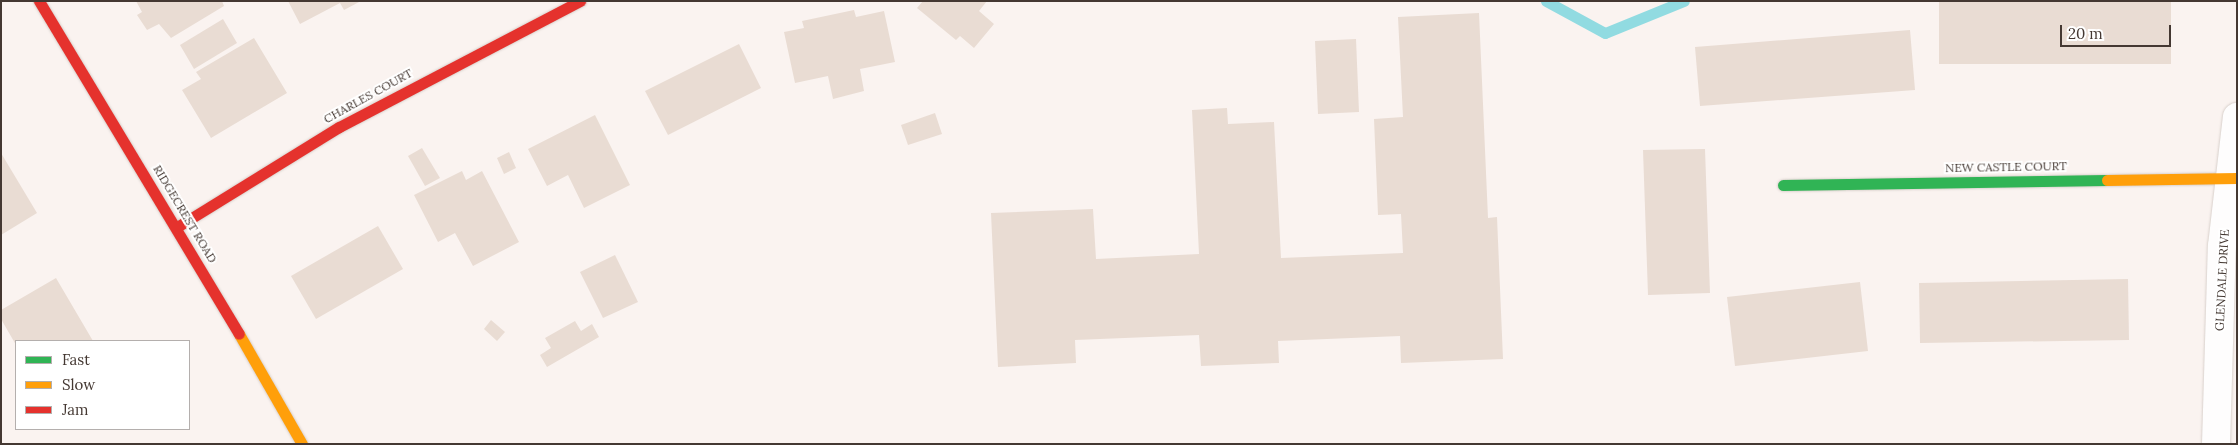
<!DOCTYPE html>
<html>
<head>
<meta charset="utf-8">
<style>
  body { margin:0 }
  #map { position:relative; width:2238px; height:445px; overflow:hidden; background:#faf3f0; font-family:Lora,serif }
  div>[style] { position:absolute }
  .stream>* { height:11px; margin:-5.5px; padding:0 5.5px; transform-origin:5.5px; border-radius:5.5px; background:#91dbe1 }
  .building>* { inset:0; background:#e9dcd3 }
  .roads { filter:drop-shadow(0 0 1px #d8d0cb) drop-shadow(0 0 1px #d8d0cb) }
  .street>* { height:28px; margin:-14px; padding:0 14px; transform-origin:14px; border-radius:14px; background:#fefdfd }
  .fast>* { height:11px; margin:-5.5px; padding:0 5.5px; transform-origin:5.5px; border-radius:5.5px; background:#30b455 }
  .slow>* { height:11px; margin:-5.5px; padding:0 5.5px; transform-origin:5.5px; border-radius:5.5px; background:#ff9f0a }
  .jam>* { height:11px; margin:-5.5px; padding:0 5.5px; transform-origin:5.5px; border-radius:5.5px; background:#e5322d }
  span { translate:-50% -50%; white-space:nowrap; text-align:center; line-height:1.15; -webkit-text-stroke:4px #fff; paint-order:stroke }
  .street-label { font-size:12px; color:#443832 }
  .frame { position:absolute; inset:0; border:2px solid #443832; pointer-events:none }
  .legend { position:absolute; left:15px; top:340px; width:175px; height:90px; box-sizing:border-box; background:#fff; border:1px solid #b4afad; margin:0; padding:6px 9px; list-style:none; font-size:15px; color:#443832 }
  .legend li { display:flex; align-items:center; gap:10px; height:25px }
  .legend b { width:25px; border:1px solid #b4afad }
  .scale { position:absolute; left:2060px; top:25px; width:111px; height:22px; box-sizing:border-box; border:2px solid #443832; border-top:0; padding-left:6px; font-size:15px; line-height:18px; white-space:nowrap; color:#443832; -webkit-text-stroke:4px #fff; paint-order:stroke }
</style>
</head>
<body>
<div id="map">
  <div class="stream">
    <i style="left:1546px;top:1px;width:67px;rotate:28.5deg"></i>
    <i style="left:1605px;top:33px;width:85px;rotate:-22.1deg"></i>
  </div>
  <div class="building">
    <i style="clip-path:polygon(136px 1px,222px 1px,224px 6px,171px 38px,159px 24px,147px 30px,137px 15px,142px 12px)"></i>
    <i style="clip-path:polygon(288px 1px,361px 1px,344px 10px,340px 3px,300px 24px)"></i>
    <i style="clip-path:polygon(923px 1px,987px 1px,979px 11px,994px 24px,974px 48px,960px 36px,956px 40px,917px 8px)"></i>
    <i style="clip-path:polygon(1939px 1px,2171px 1px,2171px 64px,1939px 64px)"></i>
    <i style="clip-path:polygon(854px 10px,856px 17px,884px 11px,895px 62px,860px 69px,864px 91px,833px 99px,828px 76px,795px 83px,784px 32px,804px 28px,802px 21px)"></i>
    <i style="clip-path:polygon(1479px 13px,1488px 218px,1497px 217px,1503px 359px,1401px 363px,1400px 336px,1278px 341px,1279px 363px,1201px 366px,1199px 335px,1075px 340px,1076px 363px,998px 367px,991px 213px,1093px 209px,1096px 259px,1199px 254px,1192px 110px,1227px 108px,1228px 124px,1274px 122px,1281px 258px,1403px 253px,1401px 214px,1378px 215px,1374px 119px,1403px 117px,1398px 17px)"></i>
    <i style="clip-path:polygon(223px 19px,237px 43px,194px 69px,180px 45px)"></i>
    <i style="clip-path:polygon(1910px 30px,1915px 90px,1700px 106px,1695px 47px)"></i>
    <i style="clip-path:polygon(254px 38px,287px 93px,211px 138px,182px 90px,201px 79px,196px 72px)"></i>
    <i style="clip-path:polygon(1356px 39px,1359px 112px,1318px 114px,1315px 41px)"></i>
    <i style="clip-path:polygon(739px 44px,761px 88px,668px 135px,645px 91px)"></i>
    <i style="clip-path:polygon(935px 113px,942px 134px,908px 145px,901px 125px)"></i>
    <i style="clip-path:polygon(595px 115px,630px 185px,584px 208px,568px 175px,547px 186px,528px 149px)"></i>
    <i style="clip-path:polygon(422px 148px,440px 178px,425px 186px,408px 156px)"></i>
    <i style="clip-path:polygon(1705px 149px,1710px 293px,1648px 295px,1643px 150px)"></i>
    <i style="clip-path:polygon(509px 152px,516px 168px,504px 174px,497px 158px)"></i>
    <i style="clip-path:polygon(1px 153px,37px 213px,1px 235px)"></i>
    <i style="clip-path:polygon(462px 171px,466px 180px,482px 171px,519px 242px,473px 266px,455px 233px,438px 242px,414px 195px)"></i>
    <i style="clip-path:polygon(378px 226px,403px 269px,316px 319px,291px 276px)"></i>
    <i style="clip-path:polygon(615px 255px,638px 302px,603px 318px,580px 272px)"></i>
    <i style="clip-path:polygon(56px 278px,93px 341px,16px 341px,16px 345px,1px 319px,1px 310px)"></i>
    <i style="clip-path:polygon(2128px 279px,2129px 340px,1920px 343px,1919px 283px)"></i>
    <i style="clip-path:polygon(1860px 282px,1868px 351px,1735px 366px,1727px 297px)"></i>
    <i style="clip-path:polygon(491px 320px,505px 332px,497px 341px,484px 329px)"></i>
    <i style="clip-path:polygon(575px 321px,581px 331px,592px 324px,599px 337px,547px 367px,540px 355px,551px 348px,545px 338px)"></i>
  </div>
  <div class="roads">
    <div class="street">
      <i style="left:2216px;top:444px;width:198px;rotate:-88.3deg"></i>
      <i style="left:2222px;top:246px;width:130px;rotate:-83.4deg"></i>
    </div>
    <div class="fast">
      <i style="left:1783px;top:185px;width:324px;rotate:-0.9deg"></i>
    </div>
    <div class="slow">
      <i style="left:2107px;top:180px;width:130px;rotate:-0.9deg"></i>
      <i style="left:239px;top:334px;width:127px;rotate:60.2deg"></i>
    </div>
    <div class="jam">
      <i style="left:39px;top:1px;width:388px;rotate:59deg"></i>
      <i style="left:177px;top:227px;width:190px;rotate:-31.7deg"></i>
      <i style="left:339px;top:127px;width:272px;rotate:-27.6deg"></i>
    </div>
  </div>
  <div class="street-label">
    <span style="left:368px;top:96px;rotate:-29deg">CHARLES COURT</span>
    <span style="left:2006px;top:167px;rotate:-1deg">NEW CASTLE COURT</span>
    <span style="left:185px;top:214px;rotate:59deg">RIDGECREST ROAD</span>
    <span style="left:2222px;top:280px;rotate:-87deg">GLENDALE DRIVE</span>
  </div>
  <div class="frame"></div>
  <ul class="legend">
  <li><b style="height:6px;background:#30b455"></b>Fast</li>
  <li><b style="height:6px;background:#ff9f0a"></b>Slow</li>
  <li><b style="height:6px;background:#e5322d"></b>Jam</li>
  </ul>
  <div class="scale">20 m</div>
</div>
</body>
</html>
